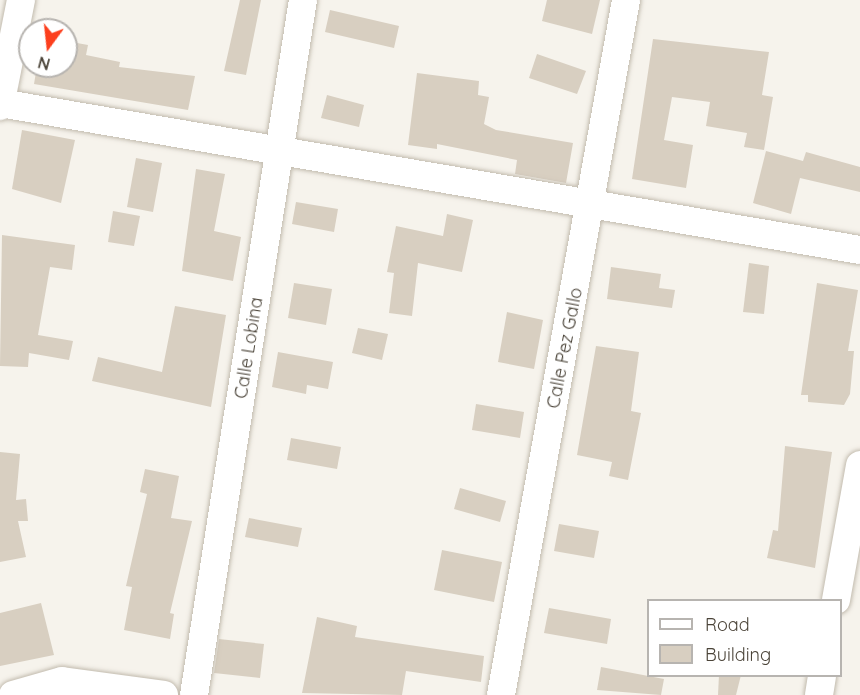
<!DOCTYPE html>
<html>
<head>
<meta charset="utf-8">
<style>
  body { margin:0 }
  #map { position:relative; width:860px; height:695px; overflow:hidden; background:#f6f3ec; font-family:Quicksand,sans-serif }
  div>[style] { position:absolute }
  .building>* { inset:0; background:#d8cfc1 }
  .roads { filter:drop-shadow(0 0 2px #c2bbae) drop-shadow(0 0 2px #c2bbae) }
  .minor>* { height:28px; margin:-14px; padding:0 14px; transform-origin:14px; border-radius:14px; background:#fff }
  span { translate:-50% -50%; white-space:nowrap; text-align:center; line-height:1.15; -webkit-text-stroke:6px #fff; paint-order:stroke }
  .street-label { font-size:18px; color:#4b4439 }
  .legend { position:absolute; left:647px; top:599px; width:195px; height:78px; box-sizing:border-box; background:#fff; border:2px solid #b7b4b0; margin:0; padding:8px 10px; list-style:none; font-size:18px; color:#4b4439 }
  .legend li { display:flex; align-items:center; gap:12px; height:30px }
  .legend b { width:30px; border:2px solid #b7b4b0 }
  .north { position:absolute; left:18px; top:18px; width:60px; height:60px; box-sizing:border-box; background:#fff; border:2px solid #b7b4b0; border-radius:50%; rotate:195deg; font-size:16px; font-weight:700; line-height:24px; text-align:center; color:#4b4439 }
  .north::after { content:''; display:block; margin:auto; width:21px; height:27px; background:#fc3f1d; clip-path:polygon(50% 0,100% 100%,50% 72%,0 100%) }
</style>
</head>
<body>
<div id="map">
  <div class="building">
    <i style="clip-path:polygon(240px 0,261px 0,246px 75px,224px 71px)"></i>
    <i style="clip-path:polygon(547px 0,600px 0,592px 34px,542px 21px)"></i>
    <i style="clip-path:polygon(330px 10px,399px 26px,394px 48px,325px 32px)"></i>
    <i style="clip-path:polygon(653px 39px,769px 52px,762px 95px,773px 97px,764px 150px,744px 147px,747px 133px,706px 126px,710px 102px,672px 97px,664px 140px,693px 145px,686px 188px,632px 179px)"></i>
    <i style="clip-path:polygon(66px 41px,88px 45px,86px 55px,120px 62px,119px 67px,195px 76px,188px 110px,34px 84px,37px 66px,66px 66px)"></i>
    <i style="clip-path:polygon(537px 54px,586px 71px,577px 94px,529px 78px)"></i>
    <i style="clip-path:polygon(417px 73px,479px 81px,478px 95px,489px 97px,484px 124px,496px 130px,573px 143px,566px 183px,515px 174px,517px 160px,437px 144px,437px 149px,408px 145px)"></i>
    <i style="clip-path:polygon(327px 95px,364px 105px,359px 127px,321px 118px)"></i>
    <i style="clip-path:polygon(22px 130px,75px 140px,61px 203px,12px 189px)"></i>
    <i style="clip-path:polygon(766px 151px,803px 161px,806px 152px,860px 167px,860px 192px,800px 178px,791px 214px,753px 203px)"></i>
    <i style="clip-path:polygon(136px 158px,162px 163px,153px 212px,127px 207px)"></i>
    <i style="clip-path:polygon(196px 169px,225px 174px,214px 231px,241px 237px,233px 281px,182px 271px)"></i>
    <i style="clip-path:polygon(296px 202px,338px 209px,334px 232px,292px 224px)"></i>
    <i style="clip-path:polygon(113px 211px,140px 216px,134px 246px,108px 242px)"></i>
    <i style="clip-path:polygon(447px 214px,473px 220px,462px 272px,418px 263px,412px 316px,389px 313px,394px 273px,387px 272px,396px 226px,443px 236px)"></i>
    <i style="clip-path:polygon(2px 235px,75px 245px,72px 270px,50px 267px,38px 335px,73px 341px,69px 360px,29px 353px,28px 367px,0 366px)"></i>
    <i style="clip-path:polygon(749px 263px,769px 266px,764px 314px,743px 312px)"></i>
    <i style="clip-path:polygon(611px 267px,661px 274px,659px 288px,675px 290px,672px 308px,607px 299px)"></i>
    <i style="clip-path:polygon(294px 283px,332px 289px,326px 325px,288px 318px)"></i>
    <i style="clip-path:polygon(817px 283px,858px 290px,848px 351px,854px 351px,850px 394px,844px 405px,808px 402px,808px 395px,801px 395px)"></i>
    <i style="clip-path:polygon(175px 306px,226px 315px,211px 407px,92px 381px,98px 357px,162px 372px)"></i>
    <i style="clip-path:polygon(507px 312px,543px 320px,534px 369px,498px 362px)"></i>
    <i style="clip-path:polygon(358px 328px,388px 334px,382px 360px,352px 353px)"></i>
    <i style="clip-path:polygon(596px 346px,639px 352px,631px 411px,641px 413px,628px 480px,609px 476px,612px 462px,577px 455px)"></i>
    <i style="clip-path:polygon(278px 352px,333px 362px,328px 389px,307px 385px,306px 394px,272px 387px)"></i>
    <i style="clip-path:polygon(476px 404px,524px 412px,520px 438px,472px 430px)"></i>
    <i style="clip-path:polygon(291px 438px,341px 447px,337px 469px,287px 460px)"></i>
    <i style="clip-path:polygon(785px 446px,832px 452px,815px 568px,767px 558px,773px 530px,778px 531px)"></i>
    <i style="clip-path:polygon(0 452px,20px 454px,16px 500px,26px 499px,28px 521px,18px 521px,26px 557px,0 562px)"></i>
    <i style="clip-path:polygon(145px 469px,179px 476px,171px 518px,192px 521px,170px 613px,174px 614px,170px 639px,124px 630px,132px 587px,126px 586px,147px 494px,140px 492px)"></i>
    <i style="clip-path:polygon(460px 488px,506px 501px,500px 522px,454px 509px)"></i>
    <i style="clip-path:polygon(249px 518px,302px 528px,298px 547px,245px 537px)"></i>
    <i style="clip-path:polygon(559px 524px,599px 531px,594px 558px,554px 551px)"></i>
    <i style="clip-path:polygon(442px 550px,502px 562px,494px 602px,434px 590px)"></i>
    <i style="clip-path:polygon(41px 603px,54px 655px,0 666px,0 613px)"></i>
    <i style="clip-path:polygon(549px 608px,611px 619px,607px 644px,544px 633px)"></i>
    <i style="clip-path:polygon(317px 617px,357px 626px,355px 637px,484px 656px,481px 682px,406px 671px,402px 695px,302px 693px)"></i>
    <i style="clip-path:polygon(219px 639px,264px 644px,260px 678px,214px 673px)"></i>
    <i style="clip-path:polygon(601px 667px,664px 679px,661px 695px,597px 690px)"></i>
    <i style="clip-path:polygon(719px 675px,741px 675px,736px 695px,718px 695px)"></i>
  </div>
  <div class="roads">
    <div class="minor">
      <i style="left:0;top:103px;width:872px;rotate:9.7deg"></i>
      <i style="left:0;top:106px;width:108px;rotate:-78.8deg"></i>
      <i style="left:836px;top:600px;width:137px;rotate:-79.9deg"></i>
      <i style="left:13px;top:695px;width:51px;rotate:-15.9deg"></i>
      <i style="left:62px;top:681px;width:103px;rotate:7.8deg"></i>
      <i style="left:194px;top:695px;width:703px;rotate:-81.09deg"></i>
      <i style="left:501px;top:695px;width:706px;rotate:-79.8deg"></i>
      <i style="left:819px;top:695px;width:19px;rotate:-81deg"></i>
    </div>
  </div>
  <div class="street-label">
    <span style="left:249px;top:348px;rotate:-81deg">Calle Lobina</span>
    <span style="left:565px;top:348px;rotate:-79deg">Calle Pez Gallo</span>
  </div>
  <ul class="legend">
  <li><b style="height:8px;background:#fff"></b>Road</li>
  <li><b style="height:16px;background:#d8cfc1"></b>Building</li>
  </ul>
  <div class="north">N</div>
</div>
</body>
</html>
